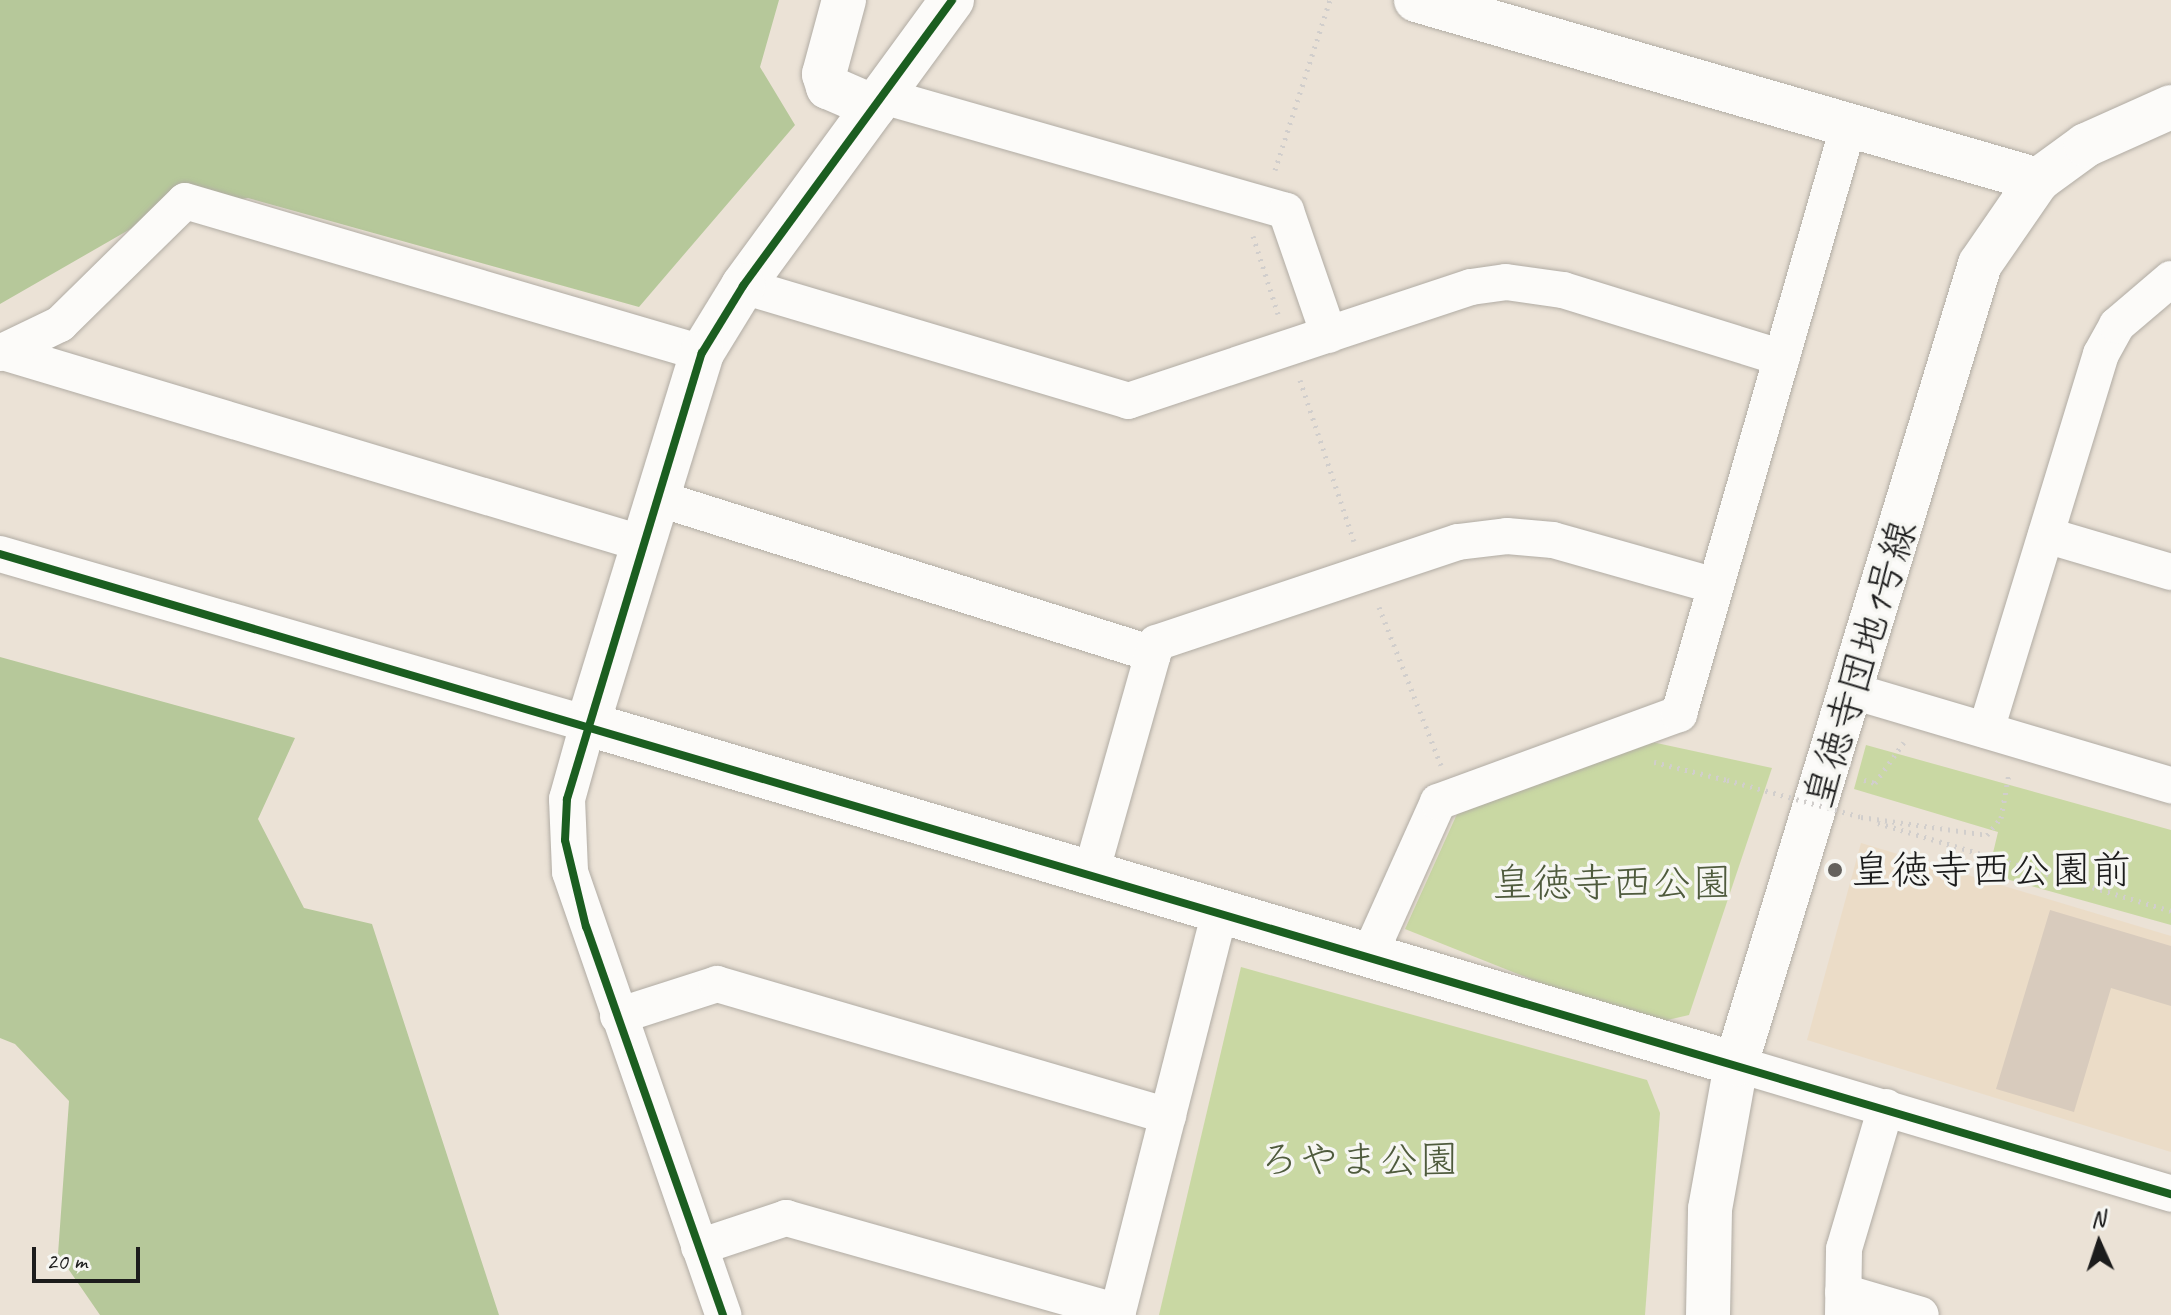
<!DOCTYPE html>
<html>
<head>
<meta charset="utf-8">
<style>
  body { margin:0 }
  #map { position:relative; width:2171px; height:1315px; overflow:hidden; background:#ebe2d6; font-family:Caveat,"Klee One",sans-serif }
  div>[style] { position:absolute }
  .built>* { inset:0; background:#ebdcc7 }
  .green>* { inset:0; background:#c9d8a3 }
  .forest>* { inset:0; background:#b6c89a }
  .building>* { inset:0; background:#d8cbbd }
  .path>* { height:5px; margin-top:-2.5px; transform-origin:0; background:repeating-linear-gradient(90deg,#d1cecc 0 2px,transparent 0 8px) }
  .roads { filter:drop-shadow(0 0 2px #b1aca4) drop-shadow(0 0 2px #b1aca4) }
  .minor>* { height:36px; margin:-18px; padding:0 18px; transform-origin:18px; border-radius:18px; background:#fcfbf9 }
  .tertiary>* { height:44px; margin:-22px; padding:0 22px; transform-origin:22px; border-radius:22px; background:#fcfbf9 }
  .path-bridge>* { height:5px; margin-top:-2.5px; transform-origin:0; background:repeating-linear-gradient(90deg,#d1cecc 0 2px,transparent 0 8px) }
  .cycleway>* { height:8px; margin:-4px; padding:0 4px; transform-origin:4px; border-radius:4px; background:#1b5e20 }
  .dots>* { width:22px; height:22px; translate:-50% -50%; box-sizing:border-box; border:4px solid #f6f6f2; border-radius:50% }
  span { translate:-50% -50%; white-space:nowrap; text-align:center; line-height:1.15; -webkit-text-stroke:7px #f6f6f2; paint-order:stroke }
  .street-label { font-size:40px; color:#1c1c1c }
  .poi-label { font-size:40px; color:#1c1c1c }
  .left { translate:0 -50%; text-align:left }
  .park-label { font-size:40px; color:#4f5b3d }
  .north { position:absolute; left:2059px; top:1203px; width:80px; height:80px; -webkit-text-stroke:6px #f6f6f2; paint-order:stroke; rotate:357deg; font-size:22px; font-weight:700; line-height:32px; text-align:center; color:#1c1c1c }
  .north::after { content:''; display:block; margin:auto; width:28px; height:36px; background:#1c1c1c; clip-path:polygon(50% 0,100% 100%,50% 72%,0 100%) }
  .scale { position:absolute; left:32px; top:1247px; width:108px; height:36px; box-sizing:border-box; border:4px solid #1c1c1c; border-top:0; padding-left:10px; font-size:24px; line-height:28px; white-space:nowrap; color:#1c1c1c; -webkit-text-stroke:6px #f6f6f2; paint-order:stroke }
</style>
</head>
<body>
<div id="map">
  <div class="built">
    <i style="clip-path:polygon(1861px 843px,2171px 936px,2171px 1152px,1807px 1040px)"></i>
  </div>
  <div class="green">
    <i style="clip-path:polygon(1652px 742px,1772px 768px,1689px 1015px,1646px 1025px,1405px 929px,1457px 814px)"></i>
    <i style="clip-path:polygon(1866px 745px,2171px 830px,2171px 925px,1988px 874px,1998px 832px,1854px 789px)"></i>
    <i style="clip-path:polygon(1241px 967px,1647px 1080px,1660px 1113px,1645px 1315px,1159px 1315px)"></i>
  </div>
  <div class="forest">
    <i style="clip-path:polygon(0 0,779px 0,760px 67px,795px 125px,639px 307px,248px 198px,160px 212px,0 304px)"></i>
    <i style="clip-path:polygon(0 657px,295px 738px,258px 819px,304px 908px,372px 924px,499px 1315px,100px 1315px,58px 1254px,69px 1101px,15px 1044px,0 1038px)"></i>
  </div>
  <div class="building">
    <i style="clip-path:polygon(2050px 910px,2171px 946px,2171px 1006px,2111px 988px,2074px 1112px,1996px 1089px)"></i>
  </div>
  <div class="path">
    <i style="left:1275px;top:170px;width:179px;rotate:-72.1deg"></i>
    <i style="left:1253px;top:236px;width:82px;rotate:72.2deg"></i>
    <i style="left:1300px;top:380px;width:170px;rotate:71.5deg"></i>
    <i style="left:1379px;top:607px;width:170px;rotate:68.6deg"></i>
    <i style="left:1654px;top:762px;width:75px;rotate:13.9deg"></i>
    <i style="left:1864px;top:780px;width:11px;rotate:15deg"></i>
    <i style="left:1875px;top:783px;width:50px;rotate:-54.7deg"></i>
    <i style="left:1861px;top:817px;width:127px;rotate:8.1deg"></i>
    <i style="left:1987px;top:835px;width:22px;rotate:-51deg"></i>
    <i style="left:2001px;top:818px;width:46px;rotate:-79.9deg"></i>
    <i style="left:1878px;top:823px;width:306px;rotate:16.7deg"></i>
  </div>
  <div class="roads">
    <div class="minor">
      <i style="left:883px;top:96px;width:419px;rotate:15.9deg"></i>
      <i style="left:1286px;top:211px;width:131px;rotate:70.9deg"></i>
      <i style="left:743px;top:286px;width:402px;rotate:16.6deg"></i>
      <i style="left:1128px;top:401px;width:361px;rotate:-18.4deg"></i>
      <i style="left:1471px;top:287px;width:35px;rotate:-8deg"></i>
      <i style="left:1506px;top:282px;width:58px;rotate:8deg"></i>
      <i style="left:1563px;top:290px;width:229px;rotate:17.2deg"></i>
      <i style="left:3px;top:352px;width:669px;rotate:16.67deg"></i>
      <i style="left:0;top:353px;width:67px;rotate:-25.8deg"></i>
      <i style="left:60px;top:324px;width:175px;rotate:-44.5deg"></i>
      <i style="left:185px;top:201px;width:539px;rotate:16.38deg"></i>
      <i style="left:657px;top:498px;width:520px;rotate:17.46deg"></i>
      <i style="left:2046px;top:535px;width:130px;rotate:16.5deg"></i>
      <i style="left:0;top:554px;width:612px;rotate:16.13deg"></i>
      <i style="left:588px;top:724px;width:78px;rotate:105.6deg"></i>
      <i style="left:567px;top:799px;width:73px;rotate:87.6deg"></i>
      <i style="left:570px;top:872px;width:469px;rotate:70.9deg"></i>
      <i style="left:1853px;top:691px;width:332px;rotate:16.5deg"></i>
      <i style="left:1986px;top:730px;width:393px;rotate:-73deg"></i>
      <i style="left:2101px;top:354px;width:33px;rotate:-61deg"></i>
      <i style="left:2117px;top:325px;width:71px;rotate:-40.4deg"></i>
      <i style="left:1091px;top:873px;width:239px;rotate:-74.2deg"></i>
      <i style="left:1156px;top:643px;width:318px;rotate:-18.5deg"></i>
      <i style="left:1458px;top:542px;width:49px;rotate:-7deg"></i>
      <i style="left:1507px;top:536px;width:46px;rotate:5deg"></i>
      <i style="left:1553px;top:540px;width:169px;rotate:15.8deg"></i>
      <i style="left:1368px;top:958px;width:171px;rotate:-65.8deg"></i>
      <i style="left:1438px;top:802px;width:257px;rotate:-20.1deg"></i>
      <i style="left:1679px;top:714px;width:614px;rotate:-73.93deg"></i>
      <i style="left:618px;top:1016px;width:104px;rotate:-17.9deg"></i>
      <i style="left:717px;top:984px;width:470px;rotate:16.3deg"></i>
      <i style="left:1736px;top:1064px;width:454px;rotate:16.6deg"></i>
      <i style="left:699px;top:1247px;width:92px;rotate:-18.4deg"></i>
      <i style="left:786px;top:1218px;width:345px;rotate:15.8deg"></i>
      <i style="left:1843px;top:1292px;width:81px;rotate:16.4deg"></i>
      <i style="left:1117px;top:1315px;width:417px;rotate:-75.7deg"></i>
      <i style="left:1843px;top:1315px;width:66px;rotate:-89.1deg"></i>
      <i style="left:1844px;top:1249px;width:148px;rotate:-73.5deg"></i>
    </div>
    <div class="tertiary">
      <i style="left:844px;top:0;width:77px;rotate:105.1deg"></i>
      <i style="left:824px;top:74px;width:14px;rotate:73deg"></i>
      <i style="left:828px;top:87px;width:50px;rotate:23.5deg"></i>
      <i style="left:952px;top:0;width:354px;rotate:126.2deg"></i>
      <i style="left:743px;top:286px;width:79px;rotate:121.5deg"></i>
      <i style="left:702px;top:353px;width:388px;rotate:107.1deg"></i>
      <i style="left:588px;top:724px;width:1197px;rotate:16.5deg"></i>
      <i style="left:1416px;top:0;width:648px;rotate:16.14deg"></i>
      <i style="left:1708px;top:1315px;width:106px;rotate:-88.9deg"></i>
      <i style="left:1710px;top:1209px;width:147px;rotate:-79.8deg"></i>
      <i style="left:1736px;top:1064px;width:836px;rotate:-73.04deg"></i>
      <i style="left:1980px;top:264px;width:102px;rotate:-55.4deg"></i>
      <i style="left:2038px;top:180px;width:59px;rotate:-36.1deg"></i>
      <i style="left:2086px;top:145px;width:93px;rotate:-24.1deg"></i>
    </div>
  </div>
  <div class="path-bridge">
    <i style="left:1727px;top:780px;width:139px;rotate:15.4deg"></i>
  </div>
  <div class="cycleway">
    <i style="left:0;top:554px;width:2263px;rotate:16.43deg"></i>
    <i style="left:723px;top:1315px;width:411px;rotate:-109.4deg"></i>
    <i style="left:586px;top:927px;width:89px;rotate:-103.6deg"></i>
    <i style="left:565px;top:840px;width:41px;rotate:-87.2deg"></i>
    <i style="left:567px;top:799px;width:466px;rotate:-73.2deg"></i>
    <i style="left:702px;top:353px;width:79px;rotate:-58.5deg"></i>
    <i style="left:743px;top:286px;width:354px;rotate:-53.8deg"></i>
  </div>
  <div class="dots">
    <i style="left:1835px;top:870px;background:#64615d"></i>
  </div>
  <div class="street-label">
    <span style="left:1860px;top:664px;rotate:-73deg">皇徳寺団地1号線</span>
  </div>
  <div class="poi-label">
    <span class="left" style="left:1851px;top:870px">皇徳寺西公園前</span>
  </div>
  <div class="park-label">
    <span style="left:1612px;top:883px">皇徳寺西公園</span>
    <span style="left:1359px;top:1160px">ろやま公園</span>
  </div>
  <div class="north">N</div>
  <div class="scale">20 m</div>
</div>
</body>
</html>
